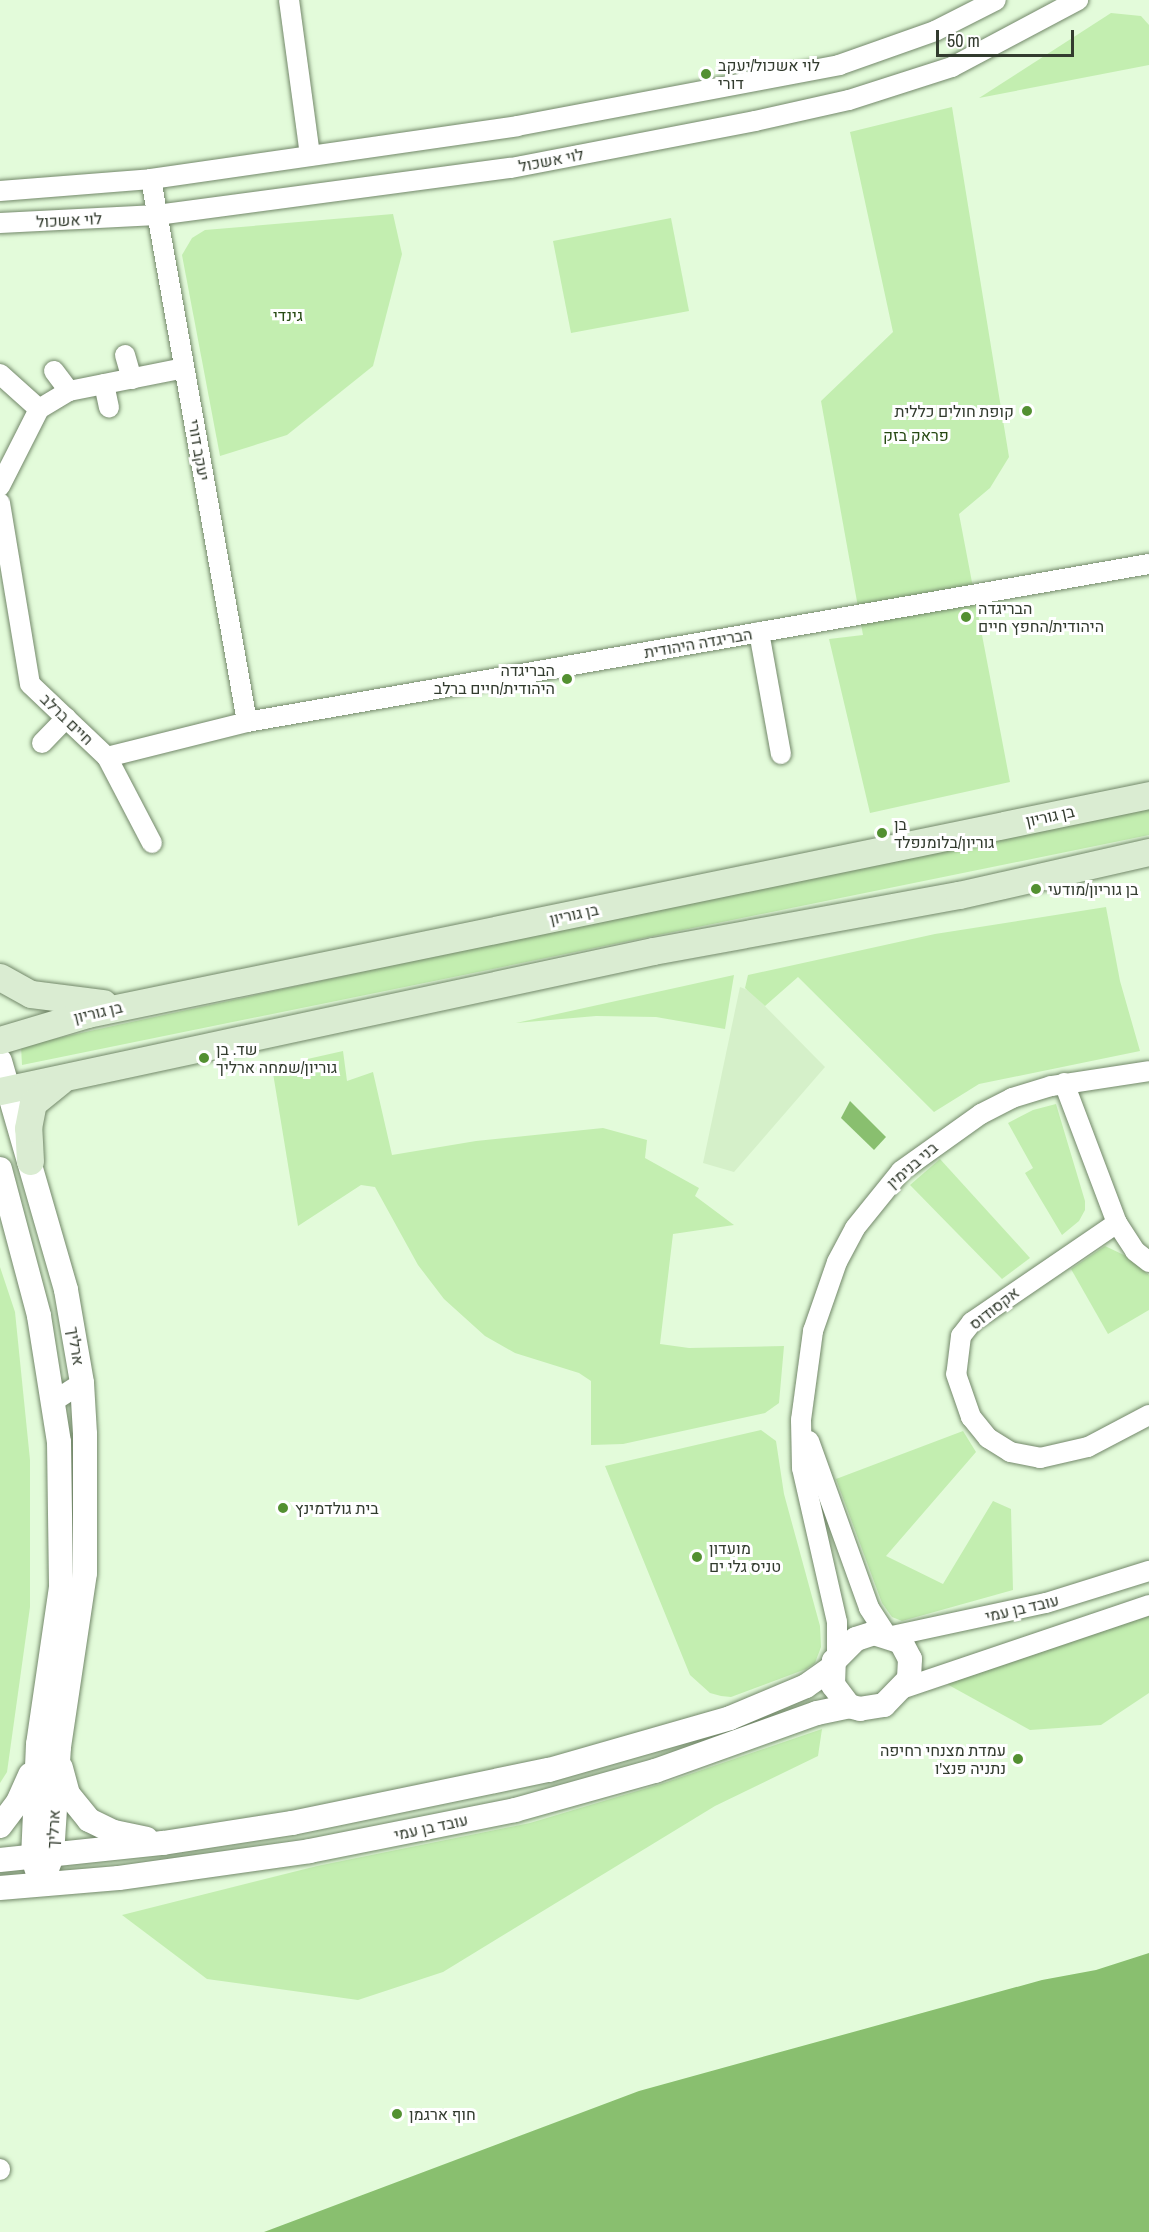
<!DOCTYPE html>
<html>
<head>
<meta charset="utf-8">
<style>
  body { margin:0 }
  #map { position:relative; width:1149px; height:2232px; overflow:hidden; background:#e3fbda; font-family:"Archivo Narrow",Heebo,sans-serif }
  div>[style] { position:absolute }
  .built>* { inset:0; background:#d5f0c9 }
  .green>* { inset:0; background:#c3eeb0 }
  .water>* { inset:0; background:#89bf6f }
  .roads { filter:drop-shadow(0 0 2px #73886a) drop-shadow(0 0 2px #73886a) }
  .minor>* { height:20px; margin:-10px; padding:0 10px; transform-origin:10px; border-radius:10px; background:#fff }
  .tertiary>* { height:24px; margin:-12px; padding:0 12px; transform-origin:12px; border-radius:12px; background:#fff }
  .secondary>* { height:27px; margin:-13.5px; padding:0 13.5px; transform-origin:13.5px; border-radius:13.5px; background:#daecd2 }
  .dots>* { width:16px; height:16px; translate:-50% -50%; box-sizing:border-box; border:3px solid #fff; border-radius:50% }
  span { translate:-50% -50%; white-space:nowrap; text-align:center; line-height:1.15; -webkit-text-stroke:6px #fff; paint-order:stroke }
  .poi-label { font-size:16px; color:#323b2e }
  .left { translate:0 -50%; text-align:left }
  .right { translate:-100% -50%; text-align:right }
  .street-label { font-size:16px; color:#323b2e }
  .park-label { font-size:16px; color:#264912 }
  .scale { position:absolute; left:936px; top:30px; width:138px; height:27px; box-sizing:border-box; border:3px solid #323b2e; border-top:0; padding-left:8px; font-size:18px; line-height:21px; white-space:nowrap; color:#323b2e; -webkit-text-stroke:4px #fff; paint-order:stroke }
</style>
</head>
<body>
<div id="map">
  <div class="built">
    <i style="clip-path:polygon(740px 987px,750px 991px,825px 1067px,734px 1172px,703px 1163px)"></i>
  </div>
  <div class="green">
    <i style="clip-path:polygon(1111px 13px,1141px 16px,1149px 25px,1149px 65px,979px 98px)"></i>
    <i style="clip-path:polygon(952px 107px,1009px 457px,990px 488px,959px 514px,1010px 782px,870px 813px,829px 639px,863px 635px,821px 401px,893px 332px,850px 132px)"></i>
    <i style="clip-path:polygon(393px 214px,402px 254px,373px 366px,287px 435px,220px 456px,182px 255px,192px 238px,205px 230px)"></i>
    <i style="clip-path:polygon(671px 218px,689px 311px,571px 333px,553px 241px)"></i>
    <i style="clip-path:polygon(1149px 807px,1149px 835px,22px 1065px,21px 1046px,757px 886px)"></i>
    <i style="clip-path:polygon(1106px 907px,1120px 981px,1140px 1051px,979px 1084px,934px 1112px,798px 977px,765px 1006px,745px 988px,748px 975px,935px 934px)"></i>
    <i style="clip-path:polygon(734px 975px,725px 1029px,656px 1017px,596px 1016px,516px 1023px)"></i>
    <i style="clip-path:polygon(343px 1051px,347px 1081px,373px 1072px,392px 1155px,476px 1141px,603px 1128px,647px 1140px,645px 1158px,699px 1188px,695px 1196px,734px 1225px,673px 1234px,660px 1344px,689px 1348px,784px 1346px,779px 1403px,765px 1413px,623px 1444px,591px 1445px,591px 1381px,579px 1373px,515px 1353px,485px 1336px,444px 1299px,418px 1265px,375px 1187px,361px 1185px,298px 1226px,272px 1067px)"></i>
    <i style="clip-path:polygon(1056px 1104px,1085px 1201px,1085px 1210px,1079px 1221px,1062px 1235px,1025px 1173px,1033px 1168px,1008px 1123px,1033px 1110px)"></i>
    <i style="clip-path:polygon(940px 1159px,1030px 1258px,1002px 1279px,910px 1185px)"></i>
    <i style="clip-path:polygon(1105px 1246px,1126px 1256px,1149px 1275px,1149px 1310px,1108px 1334px,1071px 1269px)"></i>
    <i style="clip-path:polygon(0 1267px,15px 1312px,30px 1460px,30px 1607px,7px 1772px,0 1783px)"></i>
    <i style="clip-path:polygon(761px 1430px,776px 1441px,784px 1494px,820px 1626px,821px 1647px,815px 1663px,806px 1669px,731px 1697px,721px 1696px,710px 1693px,690px 1675px,605px 1466px)"></i>
    <i style="clip-path:polygon(963px 1431px,976px 1452px,886px 1556px,943px 1584px,993px 1501px,1011px 1509px,1013px 1590px,902px 1621px,892px 1617px,882px 1603px,836px 1479px)"></i>
    <i style="clip-path:polygon(1149px 1616px,1149px 1693px,1101px 1725px,1030px 1730px,945px 1683px)"></i>
    <i style="clip-path:polygon(822px 1729px,818px 1756px,715px 1806px,443px 1972px,358px 2000px,207px 1979px,122px 1915px,317px 1866px,530px 1823px,664px 1783px)"></i>
  </div>
  <div class="water">
    <i style="clip-path:polygon(850px 1101px,886px 1137px,874px 1150px,841px 1118px)"></i>
    <i style="clip-path:polygon(1149px 1953px,1149px 2232px,264px 2232px,639px 2091px,1042px 1980px,1096px 1970px)"></i>
  </div>
  <div class="roads">
    <div class="minor">
      <i style="left:289px;top:0;width:157px;rotate:82.3deg"></i>
      <i style="left:151px;top:179px;width:551px;rotate:79.97deg"></i>
      <i style="left:0;top:191px;width:151px;rotate:-4.5deg"></i>
      <i style="left:151px;top:179px;width:370px;rotate:-8.2deg"></i>
      <i style="left:517px;top:126px;width:328px;rotate:-10.7deg"></i>
      <i style="left:839px;top:65px;width:102px;rotate:-19.5deg"></i>
      <i style="left:935px;top:31px;width:68px;rotate:-26.9deg"></i>
      <i style="left:0;top:223px;width:157px;rotate:-2.9deg"></i>
      <i style="left:157px;top:215px;width:357px;rotate:-7.6deg"></i>
      <i style="left:511px;top:168px;width:248px;rotate:-10.9deg"></i>
      <i style="left:755px;top:121px;width:96px;rotate:-12.6deg"></i>
      <i style="left:849px;top:100px;width:108px;rotate:-17.8deg"></i>
      <i style="left:952px;top:67px;width:143px;rotate:-28deg"></i>
      <i style="left:125px;top:355px;width:25px;rotate:74deg"></i>
      <i style="left:54px;top:371px;width:25px;rotate:53deg"></i>
      <i style="left:0;top:374px;width:52px;rotate:41.9deg"></i>
      <i style="left:104px;top:384px;width:24px;rotate:78deg"></i>
      <i style="left:0;top:486px;width:86px;rotate:-63.1deg"></i>
      <i style="left:39px;top:409px;width:35px;rotate:-31deg"></i>
      <i style="left:69px;top:391px;width:117px;rotate:-11.3deg"></i>
      <i style="left:0;top:503px;width:183px;rotate:80.6deg"></i>
      <i style="left:30px;top:684px;width:106px;rotate:43.5deg"></i>
      <i style="left:107px;top:757px;width:144px;rotate:-14deg"></i>
      <i style="left:247px;top:722px;width:916px;rotate:-9.94deg"></i>
      <i style="left:759px;top:632px;width:124px;rotate:79.8deg"></i>
      <i style="left:42px;top:743px;width:35px;rotate:-46deg"></i>
      <i style="left:107px;top:757px;width:97px;rotate:62.4deg"></i>
      <i style="left:1064px;top:1083px;width:150px;rotate:69.3deg"></i>
      <i style="left:1117px;top:1223px;width:33px;rotate:57deg"></i>
      <i style="left:1135px;top:1251px;width:18px;rotate:38deg"></i>
      <i style="left:1117px;top:1223px;width:176px;rotate:145.7deg"></i>
      <i style="left:972px;top:1322px;width:18px;rotate:128deg"></i>
      <i style="left:961px;top:1336px;width:38px;rotate:97deg"></i>
      <i style="left:956px;top:1374px;width:46px;rotate:70.8deg"></i>
      <i style="left:971px;top:1417px;width:27px;rotate:51deg"></i>
      <i style="left:988px;top:1438px;width:26px;rotate:32deg"></i>
      <i style="left:1010px;top:1452px;width:31px;rotate:11deg"></i>
      <i style="left:1040px;top:1458px;width:49px;rotate:-12.9deg"></i>
      <i style="left:1088px;top:1447px;width:69px;rotate:-27.7deg"></i>
      <i style="left:54px;top:1401px;width:33px;rotate:-33deg"></i>
      <i style="left:809px;top:1441px;width:177px;rotate:70.2deg"></i>
      <i style="left:869px;top:1608px;width:31px;rotate:57deg"></i>
      <i style="left:892px;top:1636px;width:157px;rotate:-12.1deg"></i>
      <i style="left:1046px;top:1603px;width:108px;rotate:-17.3deg"></i>
      <i style="left:837px;top:1655px;width:33px;rotate:-90deg"></i>
      <i style="left:837px;top:1622px;width:158px;rotate:-102.8deg"></i>
      <i style="left:802px;top:1468px;width:48px;rotate:-91.2deg"></i>
      <i style="left:801px;top:1420px;width:90px;rotate:-82.3deg"></i>
      <i style="left:813px;top:1331px;width:73px;rotate:-70.8deg"></i>
      <i style="left:837px;top:1262px;width:38px;rotate:-62deg"></i>
      <i style="left:855px;top:1228px;width:73px;rotate:-51.1deg"></i>
      <i style="left:901px;top:1171px;width:98px;rotate:-35.5deg"></i>
      <i style="left:981px;top:1114px;width:35px;rotate:-27deg"></i>
      <i style="left:1012px;top:1098px;width:41px;rotate:-17.1deg"></i>
      <i style="left:1051px;top:1086px;width:99px;rotate:-8.7deg"></i>
      <i style="left:904px;top:1688px;width:259px;rotate:-18.7deg"></i>
      <i style="left:0;top:2169px;width:1px;rotate:90deg"></i>
    </div>
    <div class="tertiary">
      <i style="left:0;top:1061px;width:238px;rotate:73.9deg"></i>
      <i style="left:66px;top:1290px;width:94px;rotate:80.2deg"></i>
      <i style="left:82px;top:1383px;width:51px;rotate:86.6deg"></i>
      <i style="left:85px;top:1434px;width:139px;rotate:90deg"></i>
      <i style="left:85px;top:1573px;width:176px;rotate:98.5deg"></i>
      <i style="left:59px;top:1747px;width:109px;rotate:93.7deg"></i>
      <i style="left:52px;top:1856px;width:14px;rotate:111deg"></i>
      <i style="left:0;top:1169px;width:152px;rotate:75.1deg"></i>
      <i style="left:39px;top:1316px;width:128px;rotate:81deg"></i>
      <i style="left:59px;top:1442px;width:145px;rotate:89.2deg"></i>
      <i style="left:61px;top:1587px;width:159px;rotate:98.3deg"></i>
      <i style="left:38px;top:1744px;width:114px;rotate:92.5deg"></i>
      <i style="left:33px;top:1858px;width:16px;rotate:72deg"></i>
      <i style="left:874px;top:1633px;width:28px;rotate:18deg"></i>
      <i style="left:901px;top:1642px;width:19px;rotate:62deg"></i>
      <i style="left:910px;top:1659px;width:20px;rotate:93deg"></i>
      <i style="left:909px;top:1679px;width:36px;rotate:134deg"></i>
      <i style="left:884px;top:1705px;width:24px;rotate:171deg"></i>
      <i style="left:860px;top:1709px;width:11px;rotate:-165deg"></i>
      <i style="left:849px;top:1706px;width:26px;rotate:-127deg"></i>
      <i style="left:833px;top:1685px;width:24px;rotate:-88deg"></i>
      <i style="left:834px;top:1661px;width:31px;rotate:-45deg"></i>
      <i style="left:856px;top:1639px;width:19px;rotate:-18deg"></i>
      <i style="left:61px;top:1768px;width:27px;rotate:75deg"></i>
      <i style="left:68px;top:1794px;width:33px;rotate:51deg"></i>
      <i style="left:89px;top:1820px;width:28px;rotate:26deg"></i>
      <i style="left:114px;top:1832px;width:33px;rotate:12deg"></i>
      <i style="left:0;top:1826px;width:30px;rotate:-53deg"></i>
      <i style="left:18px;top:1802px;width:30px;rotate:-66deg"></i>
      <i style="left:0;top:1860px;width:164px;rotate:-6deg"></i>
      <i style="left:163px;top:1843px;width:131px;rotate:-8.8deg"></i>
      <i style="left:292px;top:1823px;width:262px;rotate:-11.7deg"></i>
      <i style="left:549px;top:1770px;width:188px;rotate:-16deg"></i>
      <i style="left:730px;top:1718px;width:82px;rotate:-22.8deg"></i>
      <i style="left:806px;top:1686px;width:32px;rotate:-35deg"></i>
      <i style="left:0;top:1888px;width:119px;rotate:-4.8deg"></i>
      <i style="left:119px;top:1878px;width:193px;rotate:-8deg"></i>
      <i style="left:310px;top:1851px;width:209px;rotate:-11.3deg"></i>
      <i style="left:515px;top:1810px;width:145px;rotate:-15.6deg"></i>
      <i style="left:655px;top:1771px;width:172px;rotate:-19.7deg"></i>
      <i style="left:817px;top:1713px;width:33px;rotate:-12deg"></i>
    </div>
    <div class="secondary">
      <i style="left:0;top:977px;width:35px;rotate:29deg"></i>
      <i style="left:31px;top:994px;width:73px;rotate:7.1deg"></i>
      <i style="left:0;top:1040px;width:91px;rotate:-16.6deg"></i>
      <i style="left:87px;top:1014px;width:1084px;rotate:-11.65deg"></i>
      <i style="left:0;top:1091px;width:668px;rotate:-12.1deg"></i>
      <i style="left:653px;top:951px;width:311px;rotate:-10.4deg"></i>
      <i style="left:959px;top:895px;width:195px;rotate:-12.8deg"></i>
      <i style="left:30px;top:1161px;width:33px;rotate:-93deg"></i>
      <i style="left:28px;top:1128px;width:25px;rotate:-79deg"></i>
      <i style="left:33px;top:1103px;width:35px;rotate:-39deg"></i>
    </div>
  </div>
  <div class="dots">
    <i style="left:706px;top:74px;background:#539031"></i>
    <i style="left:1027px;top:411px;background:#539031"></i>
    <i style="left:966px;top:617px;background:#539031"></i>
    <i style="left:567px;top:679px;background:#539031"></i>
    <i style="left:882px;top:833px;background:#539031"></i>
    <i style="left:1036px;top:889px;background:#539031"></i>
    <i style="left:204px;top:1058px;background:#539031"></i>
    <i style="left:283px;top:1508px;background:#539031"></i>
    <i style="left:697px;top:1557px;background:#539031"></i>
    <i style="left:1018px;top:1759px;background:#539031"></i>
    <i style="left:397px;top:2114px;background:#539031"></i>
  </div>
  <div class="poi-label">
    <span class="left" style="left:718px;top:74px">לוי אשכול/יעקב<br>דורי</span>
    <span class="right" style="left:1014px;top:411px">קופת חולים כללית</span>
    <span class="left" style="left:978px;top:617px">הבריגדה<br>היהודית/החפץ חיים</span>
    <span class="right" style="left:555px;top:679px">הבריגדה<br>היהודית/חיים ברלב</span>
    <span class="left" style="left:894px;top:833px">בן<br>גוריון/בלומנפלד</span>
    <span class="left" style="left:1048px;top:889px">בן גוריון/מודעי</span>
    <span class="left" style="left:216px;top:1058px">שד. בן<br>גוריון/שמחה ארליך</span>
    <span class="left" style="left:295px;top:1508px">בית גולדמינץ</span>
    <span class="left" style="left:709px;top:1557px">מועדון<br>טניס גלי ים</span>
    <span class="right" style="left:1006px;top:1759px">עמדת מצנחי רחיפה<br>נתניה פנצ'ו</span>
    <span class="left" style="left:409px;top:2114px">חוף ארגמן</span>
  </div>
  <div class="street-label">
    <span style="left:551px;top:160px;rotate:-11deg">לוי אשכול</span>
    <span style="left:69px;top:220px;rotate:-3deg">לוי אשכול</span>
    <span style="left:199px;top:450px;rotate:80deg">יעקב דורי</span>
    <span style="left:698px;top:643px;rotate:-10deg">הבריגדה היהודית</span>
    <span style="left:67px;top:719px;rotate:44deg">חיים ברלב</span>
    <span style="left:1050px;top:816px;rotate:-12deg">בן גוריון</span>
    <span style="left:574px;top:914px;rotate:-12deg">בן גוריון</span>
    <span style="left:98px;top:1012px;rotate:-13deg">בן גוריון</span>
    <span style="left:912px;top:1165px;rotate:-41deg">בני בנימין</span>
    <span style="left:994px;top:1308px;rotate:-38deg">אקסודוס</span>
    <span style="left:76px;top:1346px;rotate:81deg">ארליך</span>
    <span style="left:1022px;top:1608px;rotate:-13deg">עובד בן עמי</span>
    <span style="left:431px;top:1827px;rotate:-12deg">עובד בן עמי</span>
    <span style="left:53px;top:1829px;rotate:-87deg">ארליך</span>
  </div>
  <div class="park-label">
    <span style="left:288px;top:315px">גינדי</span>
    <span style="left:916px;top:435px">פראק בזק</span>
  </div>
  <div class="scale">50 m</div>
</div>
</body>
</html>
